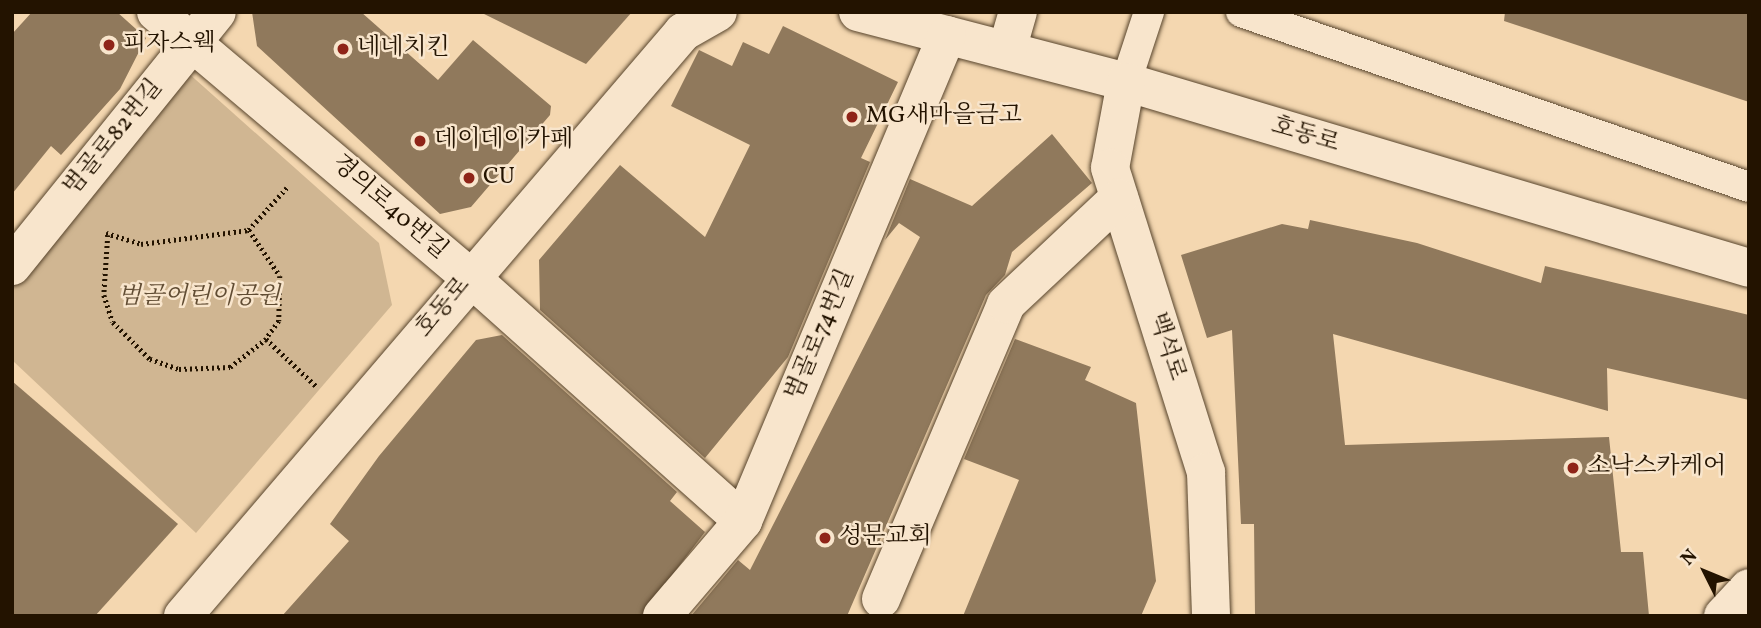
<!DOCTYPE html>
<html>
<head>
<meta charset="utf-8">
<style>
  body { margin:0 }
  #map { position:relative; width:1761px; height:628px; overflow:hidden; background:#f4d7b0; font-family:Vollkorn,"Noto Serif KR",serif }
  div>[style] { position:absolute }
  .green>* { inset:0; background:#d0b692 }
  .building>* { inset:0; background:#90795c }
  .path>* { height:4.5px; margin-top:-2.25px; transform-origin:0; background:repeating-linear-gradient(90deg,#231300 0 2px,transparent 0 5.5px) }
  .roads { filter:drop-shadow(0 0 2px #57442c) drop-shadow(0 0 2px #57442c) }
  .service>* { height:30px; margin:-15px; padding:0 15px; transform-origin:15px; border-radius:15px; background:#f8e5cc }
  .minor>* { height:38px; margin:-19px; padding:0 19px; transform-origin:19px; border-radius:19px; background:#f8e5cc }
  .dots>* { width:19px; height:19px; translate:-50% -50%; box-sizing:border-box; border:4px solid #f8e5cc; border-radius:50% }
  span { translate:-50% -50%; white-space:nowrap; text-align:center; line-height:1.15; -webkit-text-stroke:5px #f8e5cc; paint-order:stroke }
  .poi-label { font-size:24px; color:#231300 }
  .left { translate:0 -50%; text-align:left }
  .street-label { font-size:24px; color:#231300 }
  .park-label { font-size:24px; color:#604c33; font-style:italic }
  .frame { position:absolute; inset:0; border:14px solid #231300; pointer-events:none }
  .north { position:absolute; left:1670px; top:537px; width:70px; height:70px; -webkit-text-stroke:5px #f8e5cc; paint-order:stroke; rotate:313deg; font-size:19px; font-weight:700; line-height:28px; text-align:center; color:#231300 }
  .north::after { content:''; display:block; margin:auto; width:24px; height:32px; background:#231300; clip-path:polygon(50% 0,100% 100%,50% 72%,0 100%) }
</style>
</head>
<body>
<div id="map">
  <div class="green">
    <i style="clip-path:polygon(186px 71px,379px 243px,392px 305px,196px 533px,12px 360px,12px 282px)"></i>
  </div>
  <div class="building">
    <i style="clip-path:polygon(32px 12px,117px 12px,146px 38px,120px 89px,61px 155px,51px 146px,12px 194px,12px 34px)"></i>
    <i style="clip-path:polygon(252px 12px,361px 12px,438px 80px,473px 40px,551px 106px,550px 115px,471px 207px,440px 214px,257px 46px)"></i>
    <i style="clip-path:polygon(480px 12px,632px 12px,586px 64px)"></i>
    <i style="clip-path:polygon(1505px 12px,1749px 12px,1749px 102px,1504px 21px)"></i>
    <i style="clip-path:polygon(783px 26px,898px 82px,861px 158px,870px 162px,788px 357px,705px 458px,540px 310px,539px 260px,620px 165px,705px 237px,750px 145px,671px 106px,699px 50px,732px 66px,743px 42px,769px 54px)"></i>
    <i style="clip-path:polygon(1052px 134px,1092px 183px,1012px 252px,1005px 275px,986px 295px,847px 616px,691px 616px,738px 560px,750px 570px,920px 237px,899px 223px,885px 240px,910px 179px,972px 206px)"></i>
    <i style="clip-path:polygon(1310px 220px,1417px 243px,1541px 283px,1545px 266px,1749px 315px,1749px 400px,1607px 368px,1608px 411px,1333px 334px,1345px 445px,1609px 437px,1621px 552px,1643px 552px,1649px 616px,1255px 616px,1254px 524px,1241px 524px,1232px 330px,1207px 338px,1181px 255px,1282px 224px,1308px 229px)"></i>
    <i style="clip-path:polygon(502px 335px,677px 492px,670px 501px,705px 532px,641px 616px,282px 616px,349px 541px,330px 524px,379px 456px,476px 340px)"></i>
    <i style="clip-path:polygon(1015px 339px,1091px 367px,1085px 380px,1136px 403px,1156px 581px,1141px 616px,963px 616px,1019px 480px,964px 459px)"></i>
    <i style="clip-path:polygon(12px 381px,178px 524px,95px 616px,12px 616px)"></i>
  </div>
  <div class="path">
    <i style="left:287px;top:188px;width:57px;rotate:132.1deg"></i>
    <i style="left:249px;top:230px;width:55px;rotate:56deg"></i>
    <i style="left:280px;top:276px;width:45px;rotate:91.3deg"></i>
    <i style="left:279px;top:321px;width:22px;rotate:126deg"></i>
    <i style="left:266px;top:339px;width:69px;rotate:43.2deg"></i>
    <i style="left:106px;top:233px;width:37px;rotate:17deg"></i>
    <i style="left:141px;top:244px;width:109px;rotate:-7.4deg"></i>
    <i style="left:108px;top:235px;width:60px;rotate:93.8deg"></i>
    <i style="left:104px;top:295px;width:28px;rotate:72deg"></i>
    <i style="left:113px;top:322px;width:52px;rotate:45deg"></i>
    <i style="left:150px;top:359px;width:31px;rotate:19deg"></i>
    <i style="left:179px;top:369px;width:51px;rotate:-2.2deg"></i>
    <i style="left:230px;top:367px;width:46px;rotate:-37.9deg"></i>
  </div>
  <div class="roads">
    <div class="service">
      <i style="left:1241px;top:12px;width:537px;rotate:19.01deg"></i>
      <i style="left:1126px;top:82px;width:74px;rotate:-71.8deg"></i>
    </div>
    <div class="minor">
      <i style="left:156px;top:12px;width:411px;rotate:40.2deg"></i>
      <i style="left:470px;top:277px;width:366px;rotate:41.8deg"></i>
      <i style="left:858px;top:12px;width:277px;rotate:14.6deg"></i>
      <i style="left:1126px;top:82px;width:650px;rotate:16.62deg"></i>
      <i style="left:1007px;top:50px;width:40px;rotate:-74deg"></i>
      <i style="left:1126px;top:82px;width:87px;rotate:100.5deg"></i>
      <i style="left:1110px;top:168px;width:319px;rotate:72.5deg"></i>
      <i style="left:1206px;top:472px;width:144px;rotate:88deg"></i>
      <i style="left:12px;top:266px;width:326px;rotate:-51.1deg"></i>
      <i style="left:881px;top:599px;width:320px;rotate:-67deg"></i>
      <i style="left:1006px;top:304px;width:155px;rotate:-43.2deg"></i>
      <i style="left:183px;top:616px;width:769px;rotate:-49.43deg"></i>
      <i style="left:683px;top:32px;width:40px;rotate:-29.7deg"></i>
      <i style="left:662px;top:616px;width:125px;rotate:-49.5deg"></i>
      <i style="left:743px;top:521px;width:527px;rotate:-67.23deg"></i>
      <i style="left:1723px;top:616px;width:38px;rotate:-47deg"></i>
    </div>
  </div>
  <div class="dots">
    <i style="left:109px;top:45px;background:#8f2418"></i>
    <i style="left:343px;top:49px;background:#8f2418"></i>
    <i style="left:852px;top:117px;background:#8f2418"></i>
    <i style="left:420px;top:141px;background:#8f2418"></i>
    <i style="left:469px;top:178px;background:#8f2418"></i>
    <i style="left:1573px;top:468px;background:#8f2418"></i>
    <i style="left:825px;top:538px;background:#8f2418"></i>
  </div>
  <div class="poi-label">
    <span class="left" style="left:123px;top:45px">피자스웩</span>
    <span class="left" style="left:357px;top:49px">네네치킨</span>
    <span class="left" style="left:866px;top:117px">MG새마을금고</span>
    <span class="left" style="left:434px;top:141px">데이데이카페</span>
    <span class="left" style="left:483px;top:178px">CU</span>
    <span class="left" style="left:1587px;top:468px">소낙스카케어</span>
    <span class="left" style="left:839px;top:538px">성문교회</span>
  </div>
  <div class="street-label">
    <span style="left:1305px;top:136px;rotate:17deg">호동로</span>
    <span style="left:114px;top:138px;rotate:-51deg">범골로82번길</span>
    <span style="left:389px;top:208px;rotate:41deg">경의로40번길</span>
    <span style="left:444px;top:308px;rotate:-50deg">호동로</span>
    <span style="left:821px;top:335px;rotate:-67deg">범골로74번길</span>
    <span style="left:1166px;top:347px;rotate:72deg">백석로</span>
  </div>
  <div class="park-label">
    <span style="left:199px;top:298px">범골어린이공원</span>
  </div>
  <div class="frame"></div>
  <div class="north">N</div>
</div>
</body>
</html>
